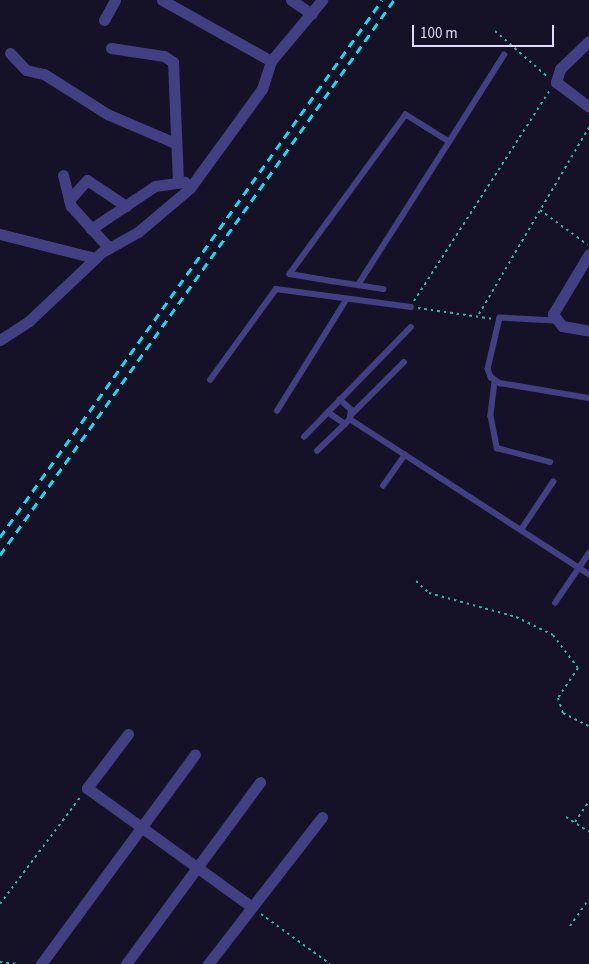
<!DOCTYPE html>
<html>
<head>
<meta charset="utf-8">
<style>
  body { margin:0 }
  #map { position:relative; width:589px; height:964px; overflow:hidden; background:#151228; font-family:"Source Sans 3",sans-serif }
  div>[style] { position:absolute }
  .path>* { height:2px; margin-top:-1px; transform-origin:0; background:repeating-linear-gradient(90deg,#39b3a9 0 2.5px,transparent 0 6.5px) }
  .service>* { height:5.5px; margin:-2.75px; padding:0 2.75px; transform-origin:2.75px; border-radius:2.75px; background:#424083 }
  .minor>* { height:11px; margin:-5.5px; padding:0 5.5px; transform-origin:5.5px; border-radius:5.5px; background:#424083 }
  .rail>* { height:3px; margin-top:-1.5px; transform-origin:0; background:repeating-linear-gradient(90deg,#14ddef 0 8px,transparent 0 14px) }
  span { translate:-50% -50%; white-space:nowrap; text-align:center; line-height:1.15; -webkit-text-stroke:4px #151228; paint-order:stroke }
  .scale { position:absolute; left:412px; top:25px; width:142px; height:22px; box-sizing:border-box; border:2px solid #dedbfd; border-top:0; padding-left:6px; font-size:15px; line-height:18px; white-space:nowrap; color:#dedbfd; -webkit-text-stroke:4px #151228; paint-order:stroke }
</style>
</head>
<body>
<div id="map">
  <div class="path">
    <i style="left:495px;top:31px;width:70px;rotate:41deg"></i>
    <i style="left:540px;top:210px;width:59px;rotate:36.1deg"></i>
    <i style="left:414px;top:301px;width:251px;rotate:-57.2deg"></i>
    <i style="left:418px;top:308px;width:76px;rotate:8.3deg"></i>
    <i style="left:479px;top:314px;width:217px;rotate:-59.5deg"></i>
    <i style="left:416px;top:581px;width:18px;rotate:43deg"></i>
    <i style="left:429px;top:593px;width:90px;rotate:15.4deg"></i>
    <i style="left:516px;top:617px;width:41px;rotate:25.9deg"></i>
    <i style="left:553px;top:635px;width:41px;rotate:52.9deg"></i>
    <i style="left:578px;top:668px;width:36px;rotate:124deg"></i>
    <i style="left:558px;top:698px;width:16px;rotate:72deg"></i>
    <i style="left:563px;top:713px;width:29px;rotate:27deg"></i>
    <i style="left:566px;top:817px;width:27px;rotate:33deg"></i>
    <i style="left:575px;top:822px;width:25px;rotate:-56deg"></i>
    <i style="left:0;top:904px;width:135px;rotate:-53.1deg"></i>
    <i style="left:261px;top:914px;width:85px;rotate:35.9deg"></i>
    <i style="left:570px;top:926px;width:33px;rotate:-55deg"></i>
    <i style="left:0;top:962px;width:18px;rotate:6deg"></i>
  </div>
  <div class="service">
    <i style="left:449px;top:142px;width:103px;rotate:-57.7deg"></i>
    <i style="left:358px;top:285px;width:169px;rotate:-57.5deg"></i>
    <i style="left:449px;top:142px;width:51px;rotate:-147.9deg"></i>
    <i style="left:406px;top:115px;width:197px;rotate:126.1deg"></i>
    <i style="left:290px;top:274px;width:43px;rotate:9.5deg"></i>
    <i style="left:332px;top:281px;width:52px;rotate:8.9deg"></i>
    <i style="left:555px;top:321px;width:55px;rotate:-176.9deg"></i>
    <i style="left:500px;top:318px;width:52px;rotate:103.2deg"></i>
    <i style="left:488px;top:369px;width:9px;rotate:69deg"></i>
    <i style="left:491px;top:377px;width:11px;rotate:34deg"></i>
    <i style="left:500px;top:383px;width:90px;rotate:9.6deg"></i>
    <i style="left:210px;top:380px;width:112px;rotate:-54deg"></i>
    <i style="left:276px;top:289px;width:136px;rotate:7.6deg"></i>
    <i style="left:495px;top:382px;width:34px;rotate:97deg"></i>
    <i style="left:491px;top:416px;width:33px;rotate:79deg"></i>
    <i style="left:497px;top:448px;width:55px;rotate:14.8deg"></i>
    <i style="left:277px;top:411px;width:131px;rotate:-58.1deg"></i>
    <i style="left:328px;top:412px;width:21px;rotate:35deg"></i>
    <i style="left:345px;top:424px;width:7px;rotate:-45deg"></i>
    <i style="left:350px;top:419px;width:9px;rotate:-84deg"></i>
    <i style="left:351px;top:410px;width:15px;rotate:-138deg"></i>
    <i style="left:350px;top:416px;width:76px;rotate:-45deg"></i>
    <i style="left:350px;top:419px;width:285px;rotate:33deg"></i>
    <i style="left:304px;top:437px;width:153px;rotate:-45.8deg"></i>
    <i style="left:317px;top:451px;width:39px;rotate:-44deg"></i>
    <i style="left:383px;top:486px;width:38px;rotate:-55deg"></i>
    <i style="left:521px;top:530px;width:58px;rotate:-56.3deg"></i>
    <i style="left:555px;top:603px;width:60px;rotate:-55.8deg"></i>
  </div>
  <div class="minor">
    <i style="left:162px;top:0;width:125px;rotate:29.2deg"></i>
    <i style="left:291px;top:0;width:25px;rotate:34deg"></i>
    <i style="left:104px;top:20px;width:23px;rotate:-61deg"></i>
    <i style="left:589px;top:41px;width:40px;rotate:136deg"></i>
    <i style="left:560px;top:69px;width:14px;rotate:107deg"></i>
    <i style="left:556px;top:82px;width:41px;rotate:37.1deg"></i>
    <i style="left:111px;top:48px;width:54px;rotate:8.6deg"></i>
    <i style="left:164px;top:56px;width:11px;rotate:34deg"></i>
    <i style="left:173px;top:62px;width:118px;rotate:87.6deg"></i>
    <i style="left:10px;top:53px;width:23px;rotate:47deg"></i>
    <i style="left:26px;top:70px;width:18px;rotate:13deg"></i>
    <i style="left:44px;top:74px;width:75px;rotate:32.4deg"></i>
    <i style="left:107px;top:114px;width:74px;rotate:23.1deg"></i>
    <i style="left:63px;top:175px;width:32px;rotate:76deg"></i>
    <i style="left:71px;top:206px;width:57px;rotate:47.9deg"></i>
    <i style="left:69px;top:200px;width:27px;rotate:-48deg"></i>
    <i style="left:87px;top:180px;width:47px;rotate:33.7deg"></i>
    <i style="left:91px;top:229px;width:77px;rotate:-33.9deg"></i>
    <i style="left:155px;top:186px;width:30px;rotate:-8deg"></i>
    <i style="left:0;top:234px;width:98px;rotate:14.2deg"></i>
    <i style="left:589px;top:254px;width:70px;rotate:121deg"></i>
    <i style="left:553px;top:314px;width:15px;rotate:53deg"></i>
    <i style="left:562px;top:326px;width:27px;rotate:10deg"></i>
    <i style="left:0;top:340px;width:35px;rotate:-33deg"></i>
    <i style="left:29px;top:321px;width:100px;rotate:-43.4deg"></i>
    <i style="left:102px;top:252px;width:41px;rotate:-29.1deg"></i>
    <i style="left:138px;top:232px;width:68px;rotate:-40.2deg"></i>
    <i style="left:190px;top:188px;width:122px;rotate:-54deg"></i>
    <i style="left:262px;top:89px;width:29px;rotate:-72deg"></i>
    <i style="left:271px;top:61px;width:80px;rotate:-50.1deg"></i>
    <i style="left:128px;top:734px;width:68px;rotate:127.2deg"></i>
    <i style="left:87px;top:788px;width:203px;rotate:35.8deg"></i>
    <i style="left:41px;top:964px;width:260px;rotate:-53.7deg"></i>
    <i style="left:126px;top:964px;width:226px;rotate:-53.6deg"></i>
    <i style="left:208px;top:964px;width:186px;rotate:-52.2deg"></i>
  </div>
  <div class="rail">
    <i style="left:0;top:537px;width:659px;rotate:-54.57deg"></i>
    <i style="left:0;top:555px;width:681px;rotate:-54.63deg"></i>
  </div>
  <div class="scale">100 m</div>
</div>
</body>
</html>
